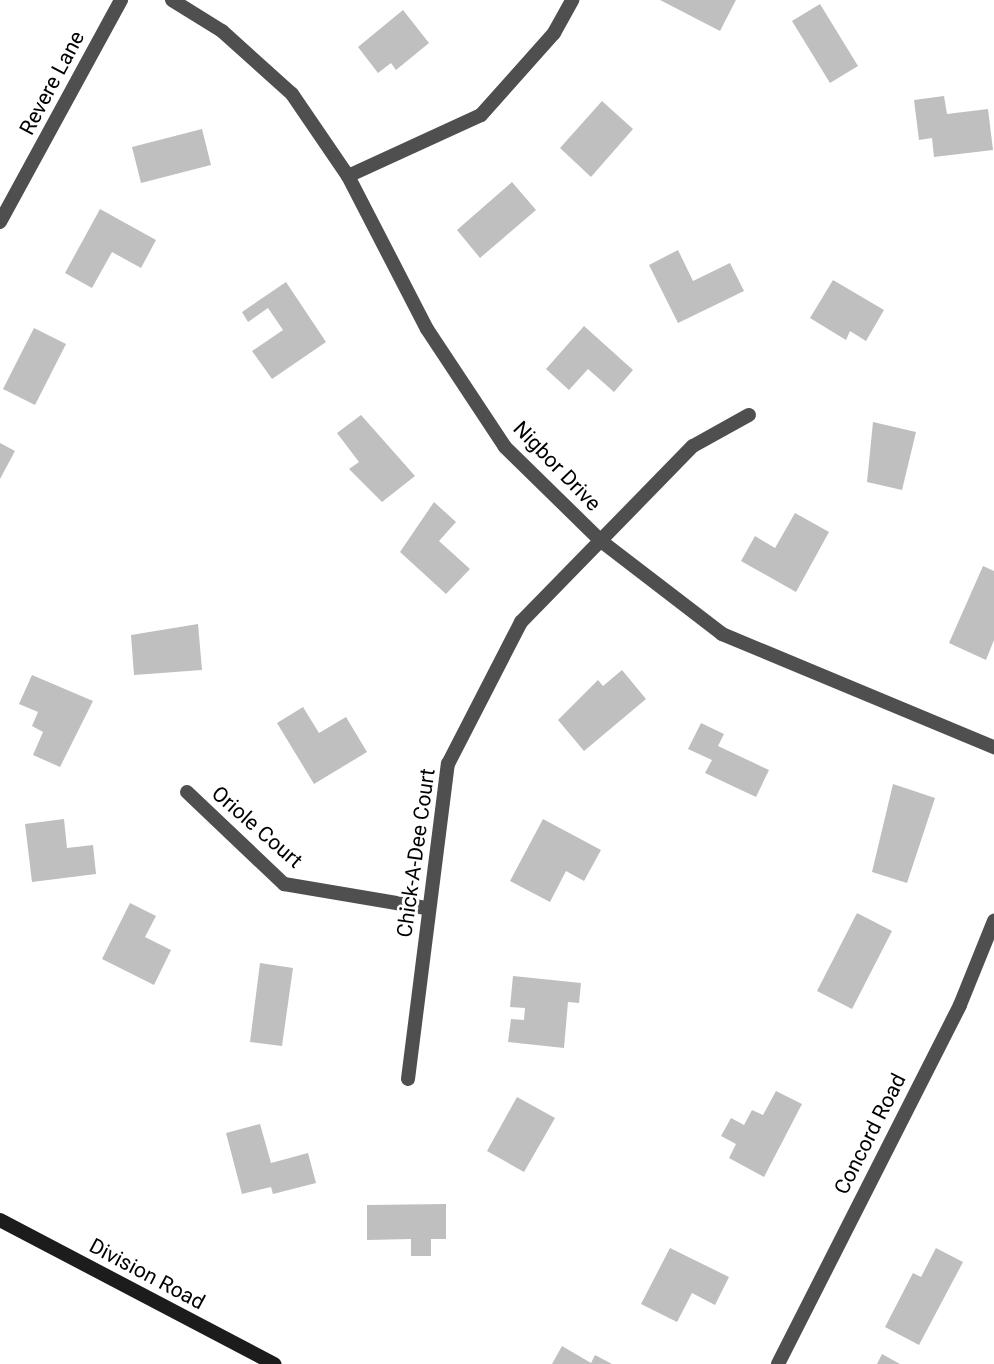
<!DOCTYPE html>
<html>
<head>
<meta charset="utf-8">
<style>
  body { margin:0 }
  #map { position:relative; width:994px; height:1364px; overflow:hidden; background:#fff; font-family:Roboto,sans-serif }
  div>[style] { position:absolute }
  .building>* { inset:0; background:#bfbfbf }
  .street>* { height:14px; margin:-7px; padding:0 7px; transform-origin:7px; border-radius:7px; background:#4f4f4f }
  .secondary>* { height:14px; margin:-7px; padding:0 7px; transform-origin:7px; border-radius:7px; background:#1c1c1c }
  span { translate:-50% -50%; white-space:nowrap; text-align:center; line-height:1.15; -webkit-text-stroke:6px #fff; paint-order:stroke }
  .street-label { font-size:21px; color:#000 }
</style>
</head>
<body>
<div id="map">
  <div class="building">
    <i style="clip-path:polygon(660px 0,736px 0,720px 31px)"></i>
    <i style="clip-path:polygon(820px 4px,858px 66px,830px 83px,792px 21px)"></i>
    <i style="clip-path:polygon(403px 10px,429px 43px,396px 70px,391px 63px,378px 73px,358px 47px)"></i>
    <i style="clip-path:polygon(944px 96px,947px 114px,988px 109px,993px 150px,934px 157px,932px 138px,919px 140px,914px 100px)"></i>
    <i style="clip-path:polygon(602px 101px,633px 129px,591px 177px,560px 148px)"></i>
    <i style="clip-path:polygon(202px 129px,211px 165px,141px 183px,132px 147px)"></i>
    <i style="clip-path:polygon(512px 182px,536px 210px,480px 258px,457px 230px)"></i>
    <i style="clip-path:polygon(100px 209px,156px 240px,141px 268px,112px 252px,92px 288px,65px 273px)"></i>
    <i style="clip-path:polygon(678px 250px,693px 281px,730px 263px,744px 291px,678px 323px,649px 265px)"></i>
    <i style="clip-path:polygon(833px 280px,884px 310px,866px 341px,850px 331px,846px 340px,810px 318px)"></i>
    <i style="clip-path:polygon(286px 282px,326px 342px,272px 379px,252px 351px,283px 330px,268px 308px,248px 322px,242px 312px)"></i>
    <i style="clip-path:polygon(584px 326px,633px 370px,614px 392px,588px 369px,569px 390px,546px 369px)"></i>
    <i style="clip-path:polygon(34px 328px,66px 344px,35px 405px,3px 389px)"></i>
    <i style="clip-path:polygon(361px 415px,415px 476px,382px 502px,349px 469px,359px 462px,337px 433px)"></i>
    <i style="clip-path:polygon(873px 422px,916px 432px,902px 490px,867px 482px)"></i>
    <i style="clip-path:polygon(0 443px,15px 451px,0 479px)"></i>
    <i style="clip-path:polygon(434px 502px,456px 522px,439px 541px,470px 569px,446px 594px,400px 552px)"></i>
    <i style="clip-path:polygon(795px 513px,829px 532px,796px 592px,741px 561px,755px 536px,775px 548px)"></i>
    <i style="clip-path:polygon(983px 566px,994px 571px,994px 640px,986px 660px,949px 643px)"></i>
    <i style="clip-path:polygon(198px 624px,202px 670px,134px 675px,131px 635px)"></i>
    <i style="clip-path:polygon(622px 670px,646px 699px,584px 751px,558px 720px,598px 680px,603px 686px)"></i>
    <i style="clip-path:polygon(32px 675px,93px 701px,60px 767px,33px 755px,43px 732px,32px 726px,38px 712px,19px 704px)"></i>
    <i style="clip-path:polygon(303px 707px,319px 733px,346px 717px,367px 752px,314px 784px,277px 723px)"></i>
    <i style="clip-path:polygon(701px 723px,724px 734px,718px 746px,769px 770px,756px 797px,705px 773px,712px 760px,688px 749px)"></i>
    <i style="clip-path:polygon(893px 784px,935px 798px,907px 883px,872px 872px)"></i>
    <i style="clip-path:polygon(64px 819px,67px 848px,93px 845px,96px 874px,32px 882px,25px 824px)"></i>
    <i style="clip-path:polygon(543px 819px,601px 850px,584px 881px,566px 871px,550px 902px,510px 881px)"></i>
    <i style="clip-path:polygon(130px 903px,156px 916px,145px 937px,171px 950px,154px 985px,102px 959px)"></i>
    <i style="clip-path:polygon(857px 913px,892px 931px,852px 1009px,817px 991px)"></i>
    <i style="clip-path:polygon(260px 963px,293px 968px,282px 1046px,250px 1042px)"></i>
    <i style="clip-path:polygon(513px 976px,581px 983px,579px 1003px,568px 1002px,564px 1048px,508px 1042px,511px 1019px,524px 1020px,525px 1008px,510px 1007px)"></i>
    <i style="clip-path:polygon(776px 1091px,802px 1104px,764px 1177px,729px 1158px,736px 1144px,721px 1136px,731px 1118px,744px 1125px,752px 1110px,763px 1115px)"></i>
    <i style="clip-path:polygon(517px 1097px,555px 1118px,524px 1172px,487px 1151px)"></i>
    <i style="clip-path:polygon(260px 1124px,271px 1163px,308px 1153px,316px 1183px,273px 1194px,271px 1187px,242px 1194px,226px 1133px)"></i>
    <i style="clip-path:polygon(446px 1204px,446px 1239px,431px 1239px,431px 1256px,411px 1256px,411px 1239px,367px 1240px,367px 1205px)"></i>
    <i style="clip-path:polygon(670px 1248px,729px 1277px,715px 1305px,692px 1293px,677px 1322px,641px 1304px)"></i>
    <i style="clip-path:polygon(936px 1248px,963px 1262px,919px 1345px,885px 1327px,913px 1273px,921px 1277px)"></i>
    <i style="clip-path:polygon(562px 1346px,591px 1363px,595px 1355px,612px 1364px,552px 1364px)"></i>
    <i style="clip-path:polygon(882px 1354px,900px 1364px,877px 1364px)"></i>
  </div>
  <div class="street">
    <i style="left:172px;top:0;width:59px;rotate:31.8deg"></i>
    <i style="left:222px;top:31px;width:94px;rotate:42deg"></i>
    <i style="left:292px;top:94px;width:99px;rotate:55.7deg"></i>
    <i style="left:348px;top:176px;width:172px;rotate:62.7deg"></i>
    <i style="left:427px;top:329px;width:141px;rotate:56.5deg"></i>
    <i style="left:505px;top:447px;width:134px;rotate:44.4deg"></i>
    <i style="left:601px;top:541px;width:153px;rotate:37.5deg"></i>
    <i style="left:722px;top:634px;width:295px;rotate:22.6deg"></i>
    <i style="left:348px;top:176px;width:146px;rotate:-24.6deg"></i>
    <i style="left:481px;top:115px;width:110px;rotate:-48.3deg"></i>
    <i style="left:554px;top:33px;width:38px;rotate:-61deg"></i>
    <i style="left:0;top:222px;width:253px;rotate:-61.4deg"></i>
    <i style="left:187px;top:792px;width:134px;rotate:43.5deg"></i>
    <i style="left:284px;top:884px;width:144px;rotate:9.6deg"></i>
    <i style="left:408px;top:1079px;width:318px;rotate:-82.8deg"></i>
    <i style="left:448px;top:764px;width:160px;rotate:-62.8deg"></i>
    <i style="left:521px;top:622px;width:246px;rotate:-45.7deg"></i>
    <i style="left:693px;top:446px;width:64px;rotate:-29deg"></i>
    <i style="left:778px;top:1364px;width:402px;rotate:-63.1deg"></i>
    <i style="left:960px;top:1005px;width:91px;rotate:-68deg"></i>
  </div>
  <div class="secondary">
    <i style="left:0;top:1220px;width:310px;rotate:27.7deg"></i>
  </div>
  <div class="street-label">
    <span style="left:52px;top:83px;rotate:-62deg">Revere Lane</span>
    <span style="left:557px;top:466px;rotate:46deg">Nigbor Drive</span>
    <span style="left:257px;top:827px;rotate:41deg">Oriole Court</span>
    <span style="left:416px;top:853px;rotate:-82deg">Chick-A-Dee Court</span>
    <span style="left:870px;top:1134px;rotate:-63deg">Concord Road</span>
    <span style="left:147px;top:1274px;rotate:28deg">Division Road</span>
  </div>
</div>
</body>
</html>
